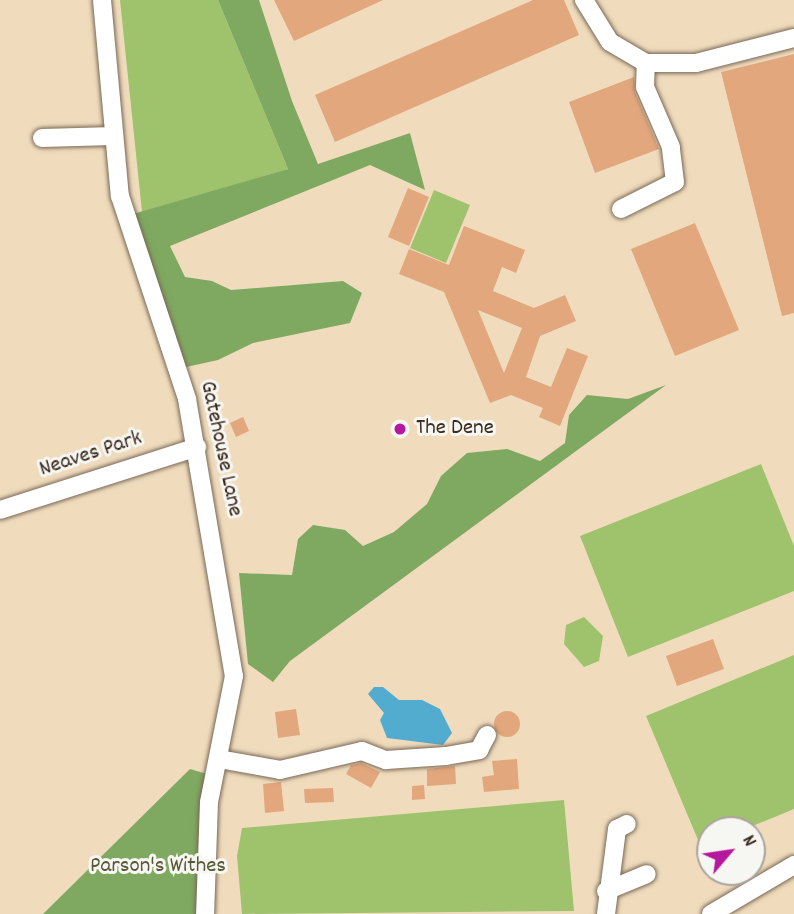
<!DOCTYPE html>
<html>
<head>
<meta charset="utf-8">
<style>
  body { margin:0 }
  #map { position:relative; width:794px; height:914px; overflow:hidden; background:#f0dcbd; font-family:Dekko,sans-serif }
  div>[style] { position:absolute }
  .green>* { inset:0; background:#9fc36d }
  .forest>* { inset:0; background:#7fa960 }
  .water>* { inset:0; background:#52accf }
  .building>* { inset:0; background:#e2a77d }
  .round { border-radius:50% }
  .roads { filter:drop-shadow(0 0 2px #7a6856) drop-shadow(0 0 2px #7a6856) }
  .minor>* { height:18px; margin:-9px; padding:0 9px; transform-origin:9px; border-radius:9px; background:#fff }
  .dots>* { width:19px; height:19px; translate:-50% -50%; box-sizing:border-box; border:4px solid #f6f6f2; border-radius:50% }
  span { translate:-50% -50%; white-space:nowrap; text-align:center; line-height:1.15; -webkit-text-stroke:6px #f6f6f2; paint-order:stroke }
  .poi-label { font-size:23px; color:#3b2a1e }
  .left { translate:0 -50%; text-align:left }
  .street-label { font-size:23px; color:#3b2a1e }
  .park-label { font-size:23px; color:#595836 }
  .north { position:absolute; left:696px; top:816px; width:70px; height:70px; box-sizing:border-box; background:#f6f6f2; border:2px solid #aba49d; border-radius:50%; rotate:61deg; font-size:19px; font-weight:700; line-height:28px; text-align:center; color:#3b2a1e }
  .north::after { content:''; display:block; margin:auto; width:24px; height:32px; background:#b5179e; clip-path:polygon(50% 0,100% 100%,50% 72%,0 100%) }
</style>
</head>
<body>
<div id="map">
  <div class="green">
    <i style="clip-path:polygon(120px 0,218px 0,288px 169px,142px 212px)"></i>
    <i style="clip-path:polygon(434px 190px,470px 205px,446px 263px,410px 248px)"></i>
    <i style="clip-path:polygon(761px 464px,794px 546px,794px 591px,628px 657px,580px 536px)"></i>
    <i style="clip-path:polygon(584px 617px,603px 636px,599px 661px,584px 667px,564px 644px,566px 625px)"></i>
    <i style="clip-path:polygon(794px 655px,794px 809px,743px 830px,710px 830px,710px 843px,701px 847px,646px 716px)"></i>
    <i style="clip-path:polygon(564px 800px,574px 911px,242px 914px,237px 856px,242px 828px)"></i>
  </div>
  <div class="forest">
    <i style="clip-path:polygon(218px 0,259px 0,292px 101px,318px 164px,410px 133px,425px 190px,370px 165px,170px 246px,185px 277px,212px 281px,231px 290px,343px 281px,362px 293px,350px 323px,253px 343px,218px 360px,177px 369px,126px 216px,288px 169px)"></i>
    <i style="clip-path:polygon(666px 385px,290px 661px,273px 682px,248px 664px,239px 573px,292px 575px,298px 539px,313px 525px,345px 530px,363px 546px,394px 532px,427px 504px,441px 476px,467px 453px,507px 449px,540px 461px,565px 443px,569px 415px,587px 395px,628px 399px)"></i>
    <i style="clip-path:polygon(190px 769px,207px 774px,205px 914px,43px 914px)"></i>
  </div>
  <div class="water">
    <i style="clip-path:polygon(374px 687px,383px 687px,399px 700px,422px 700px,440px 709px,452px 733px,443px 745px,387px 738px,380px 720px,384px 713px,368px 694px)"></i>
  </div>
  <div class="building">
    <i style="clip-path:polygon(274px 0,383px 0,294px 41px)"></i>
    <i style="clip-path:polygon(533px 0,564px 0,579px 35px,335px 142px,315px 95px)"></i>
    <i style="clip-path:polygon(794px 54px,794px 313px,782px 316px,721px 72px)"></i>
    <i style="clip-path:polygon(634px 77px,635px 92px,659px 149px,595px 173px,569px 102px)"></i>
    <i style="clip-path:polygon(408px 188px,429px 197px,409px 246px,388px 237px)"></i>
    <i style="clip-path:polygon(695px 223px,739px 330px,675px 356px,631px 249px)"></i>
    <i style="clip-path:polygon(evenodd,464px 226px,525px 250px,516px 273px,502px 267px,493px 291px,534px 308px,565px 295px,576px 321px,540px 336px,526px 377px,551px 387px,567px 348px,588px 356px,560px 426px,539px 417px,543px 408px,511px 395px,490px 403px,444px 292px,399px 274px,409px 249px,449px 265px,464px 226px,478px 310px,522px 328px,504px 373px,478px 310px)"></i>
    <i style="clip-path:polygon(243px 417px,249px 431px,236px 437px,230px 423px)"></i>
    <i style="clip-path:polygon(713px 639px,724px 669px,677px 686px,666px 656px)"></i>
    <i style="clip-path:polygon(296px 709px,300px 735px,278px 738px,275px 712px)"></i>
    <i class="round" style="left:494px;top:711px;width:26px;height:26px"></i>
    <i style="clip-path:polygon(517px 759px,519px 789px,484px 792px,482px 777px,494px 775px,492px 761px)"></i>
    <i style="clip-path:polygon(361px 763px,380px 772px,371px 788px,346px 774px,351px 765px)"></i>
    <i style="clip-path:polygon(455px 766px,456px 784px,427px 786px,427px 769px)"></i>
    <i style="clip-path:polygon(281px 782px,284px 811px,265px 813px,263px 784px)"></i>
    <i style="clip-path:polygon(424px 785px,425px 799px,412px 800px,412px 786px)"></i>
    <i style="clip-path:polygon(333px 788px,334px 802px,305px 803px,304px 789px)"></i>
  </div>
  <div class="roads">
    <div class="minor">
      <i style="left:102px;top:0;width:197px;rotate:84.8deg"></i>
      <i style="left:120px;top:196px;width:214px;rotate:71.7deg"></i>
      <i style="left:187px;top:399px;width:281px;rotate:80.4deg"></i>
      <i style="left:234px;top:676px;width:128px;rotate:101.2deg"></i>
      <i style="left:209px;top:802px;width:112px;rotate:92deg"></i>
      <i style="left:584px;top:0;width:49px;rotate:58.2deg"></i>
      <i style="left:610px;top:42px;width:42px;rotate:30.3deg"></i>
      <i style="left:646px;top:63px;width:50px"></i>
      <i style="left:696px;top:63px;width:101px;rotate:-14.3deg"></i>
      <i style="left:42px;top:138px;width:72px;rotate:-1.6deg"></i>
      <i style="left:621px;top:209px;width:60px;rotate:-26.6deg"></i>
      <i style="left:675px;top:182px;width:35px;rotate:-97deg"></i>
      <i style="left:671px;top:147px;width:65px;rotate:-113.4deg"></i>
      <i style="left:645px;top:87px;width:24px;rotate:-88deg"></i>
      <i style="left:0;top:510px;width:207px;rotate:-17.7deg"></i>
      <i style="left:219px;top:759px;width:62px;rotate:10.2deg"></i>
      <i style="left:280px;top:770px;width:84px;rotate:-13deg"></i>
      <i style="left:362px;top:751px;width:26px;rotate:21deg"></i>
      <i style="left:386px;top:760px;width:60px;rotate:-3.8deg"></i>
      <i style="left:446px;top:756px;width:34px;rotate:-10deg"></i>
      <i style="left:479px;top:750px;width:17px;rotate:-62deg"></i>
      <i style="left:606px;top:891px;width:44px;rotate:-22.5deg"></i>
      <i style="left:606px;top:914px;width:86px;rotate:-82.6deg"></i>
      <i style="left:617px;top:829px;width:11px;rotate:-27deg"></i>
      <i style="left:711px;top:914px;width:96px;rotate:-30.6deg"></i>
    </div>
  </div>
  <div class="dots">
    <i style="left:400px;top:429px;background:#b5179e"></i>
  </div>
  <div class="poi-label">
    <span class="left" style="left:416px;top:429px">The Dene</span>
  </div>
  <div class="street-label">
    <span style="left:220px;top:449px;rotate:78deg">Gatehouse Lane</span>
    <span style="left:91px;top:455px;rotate:-18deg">Neaves Park</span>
  </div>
  <div class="park-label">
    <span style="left:158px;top:867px">Parson's Withes</span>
  </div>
  <div class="north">N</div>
</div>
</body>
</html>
